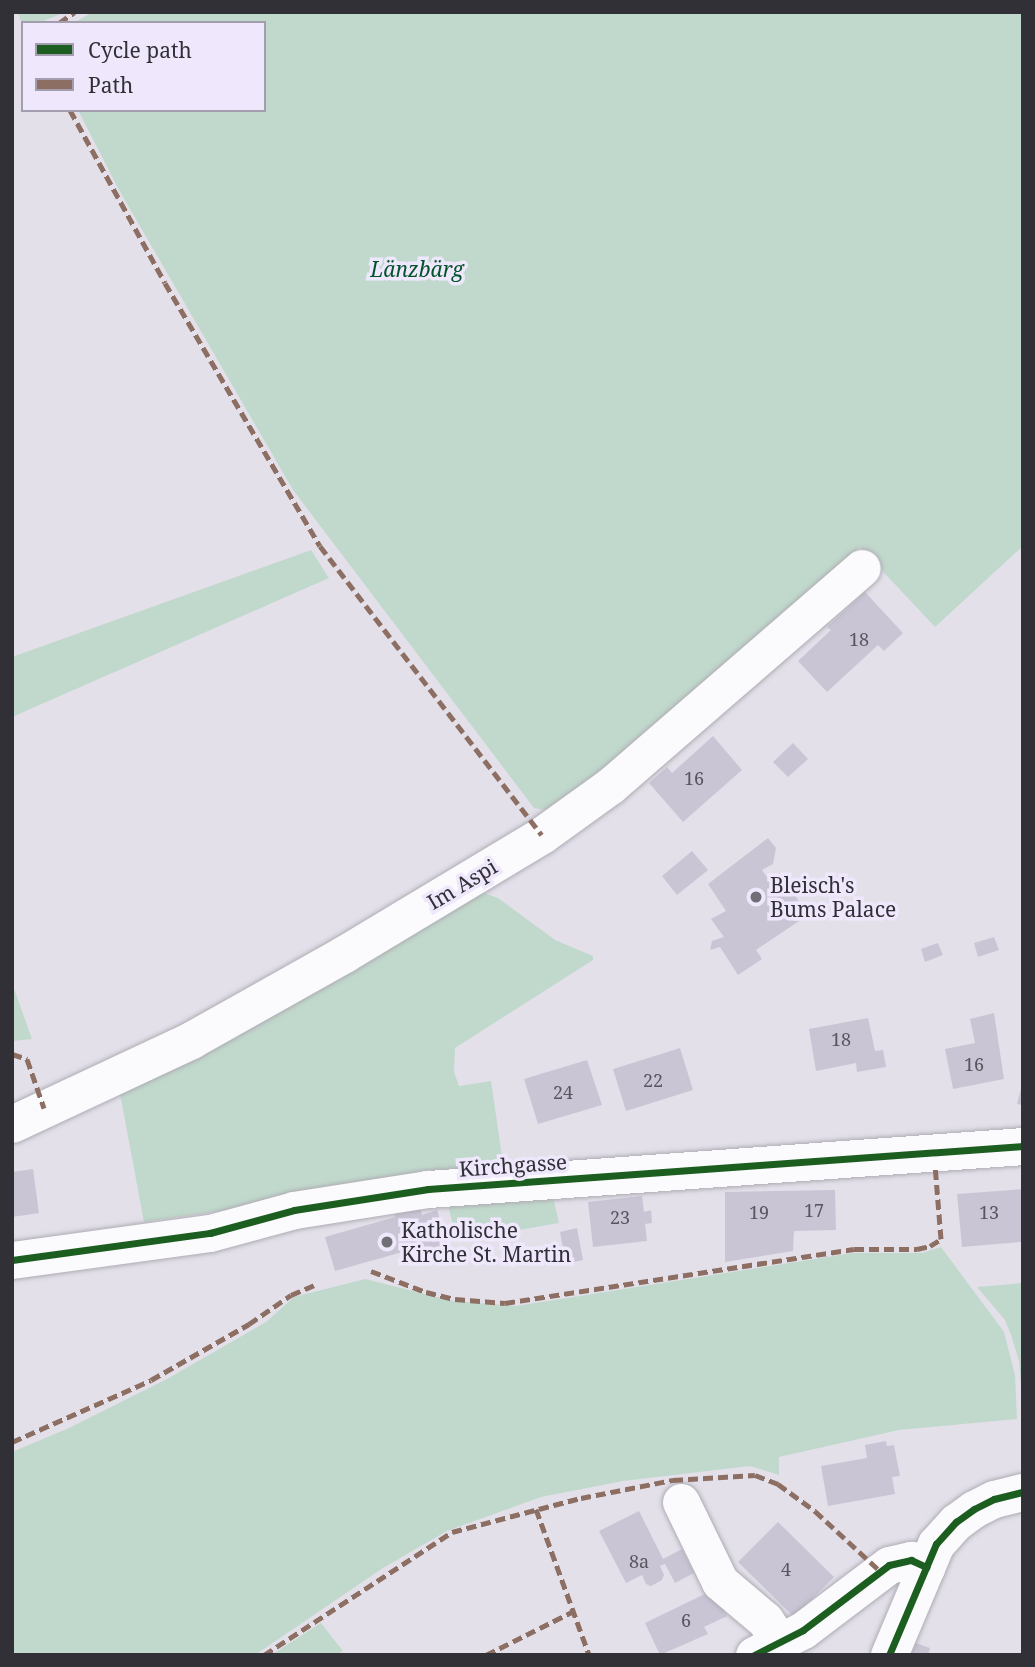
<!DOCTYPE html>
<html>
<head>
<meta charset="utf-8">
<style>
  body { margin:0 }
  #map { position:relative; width:1035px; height:1667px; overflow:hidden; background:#e3e0ea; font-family:"Noto Serif",serif }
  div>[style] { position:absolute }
  .green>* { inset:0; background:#c1d9cc }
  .building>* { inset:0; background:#cac5d5 }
  .roads { filter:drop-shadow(0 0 2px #aeacb4) drop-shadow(0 0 2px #aeacb4) }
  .minor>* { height:37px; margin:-18.5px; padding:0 18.5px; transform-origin:18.5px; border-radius:18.5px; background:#fbfafc }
  .quiet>* { height:5px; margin-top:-2.5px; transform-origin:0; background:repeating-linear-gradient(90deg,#8d6e63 0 10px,transparent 0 15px) }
  .cycleway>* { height:7px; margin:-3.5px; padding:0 3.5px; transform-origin:3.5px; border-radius:3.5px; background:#1b5e20 }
  .dots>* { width:19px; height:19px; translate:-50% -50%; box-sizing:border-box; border:4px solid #efe8fd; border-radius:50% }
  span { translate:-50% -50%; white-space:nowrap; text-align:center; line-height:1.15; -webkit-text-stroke:7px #efe8fd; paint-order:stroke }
  .number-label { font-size:18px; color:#58555e }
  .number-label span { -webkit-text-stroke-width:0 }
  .park-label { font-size:21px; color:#05532b; font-style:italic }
  .street-label { font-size:21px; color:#323037 }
  .poi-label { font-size:21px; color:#323037 }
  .left { translate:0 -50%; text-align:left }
  .frame { position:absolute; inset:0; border:14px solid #323037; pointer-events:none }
  .legend { position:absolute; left:21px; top:21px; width:245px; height:91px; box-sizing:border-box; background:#efe8fd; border:2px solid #a39eae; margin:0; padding:9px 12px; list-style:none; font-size:21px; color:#323037 }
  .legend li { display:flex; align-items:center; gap:14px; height:35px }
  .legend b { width:35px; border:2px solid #a39eae }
</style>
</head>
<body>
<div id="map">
  <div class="green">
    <i style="clip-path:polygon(18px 12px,66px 12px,38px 23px,23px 23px,23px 27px)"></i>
    <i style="clip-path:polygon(93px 12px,1023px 12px,1023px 546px,935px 627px,860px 547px,570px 804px,557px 812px,534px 808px,293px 490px,119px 190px,78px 110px,264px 110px,264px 23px,73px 23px)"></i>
    <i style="clip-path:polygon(311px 550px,329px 578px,12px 717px,12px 657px)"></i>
    <i style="clip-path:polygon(481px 892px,498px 898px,555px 940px,593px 956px,593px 960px,455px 1048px,454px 1072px,459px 1086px,491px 1081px,504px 1170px,144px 1222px,118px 1083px)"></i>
    <i style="clip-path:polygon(12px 983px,32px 1039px,12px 1041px)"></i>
    <i style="clip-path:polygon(553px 1196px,559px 1223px,457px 1241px,448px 1205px)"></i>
    <i style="clip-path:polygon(941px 1247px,1004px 1332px,1015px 1375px,1017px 1419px,899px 1430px,779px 1457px,779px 1475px,750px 1466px,623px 1481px,541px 1497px,447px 1531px,383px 1568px,255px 1655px,12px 1655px,12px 1452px,69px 1428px,167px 1379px,266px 1322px,294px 1297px,365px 1279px,453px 1301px,516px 1306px,853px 1253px,922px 1253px)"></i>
    <i style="clip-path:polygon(1023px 1283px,1023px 1409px,1019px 1361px,1011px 1335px,1005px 1320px,977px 1287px)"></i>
    <i style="clip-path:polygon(321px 1623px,343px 1651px,335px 1655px,271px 1655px)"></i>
  </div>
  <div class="building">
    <i style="clip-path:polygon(865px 592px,903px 633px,884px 651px,878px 645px,827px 692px,798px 661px,831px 630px,827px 627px)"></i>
    <i style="clip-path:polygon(713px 736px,742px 770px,683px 822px,649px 783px,667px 767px,672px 773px)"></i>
    <i style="clip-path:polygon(793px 743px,808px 759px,788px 777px,773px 762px)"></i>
    <i style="clip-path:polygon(768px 838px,776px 848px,773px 864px,762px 870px,769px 880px,780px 873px,808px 915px,756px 950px,762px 959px,738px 975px,720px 947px,710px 950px,712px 941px,724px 937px,711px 919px,726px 911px,708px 884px)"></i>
    <i style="clip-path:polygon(692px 851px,708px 870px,677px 895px,662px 876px)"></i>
    <i style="clip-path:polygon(994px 937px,999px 950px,978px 957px,974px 943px)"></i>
    <i style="clip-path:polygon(938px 943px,943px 955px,925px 962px,921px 949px)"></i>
    <i style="clip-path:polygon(994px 1013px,1004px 1079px,953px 1089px,945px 1049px,975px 1043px,970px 1019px)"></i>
    <i style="clip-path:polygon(868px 1018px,875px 1051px,883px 1050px,886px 1067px,857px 1072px,856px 1063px,816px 1071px,809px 1029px)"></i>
    <i style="clip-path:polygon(680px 1048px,693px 1090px,626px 1111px,613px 1069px)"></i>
    <i style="clip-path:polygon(587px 1060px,602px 1105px,538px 1124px,524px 1079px)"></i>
    <i style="clip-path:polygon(1022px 1085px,1023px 1085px,1023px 1105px,1017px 1104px)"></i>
    <i style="clip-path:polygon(33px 1169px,39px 1213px,12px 1217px,12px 1172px)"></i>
    <i style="clip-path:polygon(1023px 1189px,1021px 1242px,962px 1247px,957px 1194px)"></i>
    <i style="clip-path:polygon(835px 1190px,836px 1230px,794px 1231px,793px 1251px,725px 1262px,725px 1192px)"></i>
    <i style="clip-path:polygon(642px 1196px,644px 1212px,651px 1210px,652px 1223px,645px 1224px,647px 1241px,593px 1247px,588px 1202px)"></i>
    <i style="clip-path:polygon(420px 1206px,422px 1215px,437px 1210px,448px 1248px,430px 1254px,428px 1248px,407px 1254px,406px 1251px,335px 1271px,325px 1237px,395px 1217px,394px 1213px)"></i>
    <i style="clip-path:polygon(577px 1228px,583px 1260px,566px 1264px,560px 1232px)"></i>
    <i style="clip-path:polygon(886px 1441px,887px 1446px,894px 1445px,900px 1476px,892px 1477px,895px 1494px,828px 1506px,821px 1466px,867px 1458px,865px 1445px)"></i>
    <i style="clip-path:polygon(639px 1511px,663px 1559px,682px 1549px,694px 1573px,675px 1583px,665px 1564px,660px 1566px,664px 1575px,662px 1580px,651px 1586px,646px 1584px,642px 1575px,626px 1583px,599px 1531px)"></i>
    <i style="clip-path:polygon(778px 1522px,834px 1577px,794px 1617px,738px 1562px)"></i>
    <i style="clip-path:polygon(713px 1590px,727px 1616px,704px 1627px,708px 1634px,660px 1655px,645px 1623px)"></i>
    <i style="clip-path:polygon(916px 1643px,930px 1648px,928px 1655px,911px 1655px)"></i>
  </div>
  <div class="roads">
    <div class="minor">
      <i style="left:12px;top:1124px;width:198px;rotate:-25.1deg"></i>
      <i style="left:191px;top:1040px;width:176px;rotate:-29.3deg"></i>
      <i style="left:344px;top:954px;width:231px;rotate:-31deg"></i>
      <i style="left:542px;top:835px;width:84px;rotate:-35.8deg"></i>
      <i style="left:610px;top:786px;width:333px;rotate:-40.9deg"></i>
      <i style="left:12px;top:1260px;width:200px;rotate:-7.8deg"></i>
      <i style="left:210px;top:1233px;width:87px;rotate:-15.3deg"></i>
      <i style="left:294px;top:1210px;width:136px;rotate:-8.9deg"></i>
      <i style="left:428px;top:1189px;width:597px;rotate:-4.13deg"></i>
      <i style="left:681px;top:1502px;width:89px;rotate:64deg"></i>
      <i style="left:720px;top:1582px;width:59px;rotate:40.2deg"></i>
      <i style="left:765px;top:1620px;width:25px;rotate:56deg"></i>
      <i style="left:754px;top:1655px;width:55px;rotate:-27deg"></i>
      <i style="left:803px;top:1630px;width:108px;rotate:-37.1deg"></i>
      <i style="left:889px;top:1565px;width:23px;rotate:-13deg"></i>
      <i style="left:911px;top:1560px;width:17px;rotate:25deg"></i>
      <i style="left:889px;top:1655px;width:121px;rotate:-67.1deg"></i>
      <i style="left:936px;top:1544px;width:30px;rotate:-48deg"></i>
      <i style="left:956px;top:1522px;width:22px;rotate:-36deg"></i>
      <i style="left:974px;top:1509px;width:22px;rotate:-27deg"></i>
      <i style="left:994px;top:1499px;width:30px;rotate:-14deg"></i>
    </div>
  </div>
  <div class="quiet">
    <i style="left:59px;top:23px;width:19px;rotate:-35deg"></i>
    <i style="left:70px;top:110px;width:197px;rotate:61.2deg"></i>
    <i style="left:165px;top:283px;width:305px;rotate:59.5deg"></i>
    <i style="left:320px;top:546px;width:364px;rotate:52.5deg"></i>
    <i style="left:12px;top:1054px;width:16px;rotate:18deg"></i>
    <i style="left:27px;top:1059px;width:52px;rotate:70.9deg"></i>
    <i style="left:371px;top:1271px;width:59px;rotate:20.9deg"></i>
    <i style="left:426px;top:1292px;width:30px;rotate:14deg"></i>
    <i style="left:455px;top:1299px;width:50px;rotate:4.6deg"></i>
    <i style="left:505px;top:1303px;width:353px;rotate:-8.8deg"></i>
    <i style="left:854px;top:1249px;width:63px"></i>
    <i style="left:917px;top:1249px;width:13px;rotate:-13deg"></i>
    <i style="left:930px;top:1246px;width:13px;rotate:-32deg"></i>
    <i style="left:941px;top:1239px;width:74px;rotate:-94.6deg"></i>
    <i style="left:12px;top:1442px;width:152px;rotate:-24deg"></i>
    <i style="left:151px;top:1380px;width:113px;rotate:-29.7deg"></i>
    <i style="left:249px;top:1324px;width:51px;rotate:-34.6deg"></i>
    <i style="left:291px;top:1295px;width:25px;rotate:-23deg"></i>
    <i style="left:536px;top:1509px;width:155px;rotate:70deg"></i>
    <i style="left:264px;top:1655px;width:225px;rotate:-33.2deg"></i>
    <i style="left:452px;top:1532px;width:133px;rotate:-14.8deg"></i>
    <i style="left:581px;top:1498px;width:94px;rotate:-11.1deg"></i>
    <i style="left:673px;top:1480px;width:82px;rotate:-3.5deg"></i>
    <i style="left:755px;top:1475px;width:25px;rotate:21deg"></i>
    <i style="left:778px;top:1484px;width:46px;rotate:36.1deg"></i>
    <i style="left:815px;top:1511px;width:90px;rotate:42.7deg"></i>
    <i style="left:486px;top:1655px;width:96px;rotate:-26.6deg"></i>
  </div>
  <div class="cycleway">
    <i style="left:12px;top:1260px;width:200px;rotate:-7.8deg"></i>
    <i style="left:210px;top:1233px;width:87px;rotate:-15.3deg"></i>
    <i style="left:294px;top:1210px;width:136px;rotate:-8.9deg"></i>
    <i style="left:428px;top:1189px;width:597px;rotate:-4.13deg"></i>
    <i style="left:754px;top:1655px;width:55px;rotate:-27deg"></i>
    <i style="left:803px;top:1630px;width:108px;rotate:-37.1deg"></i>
    <i style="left:889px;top:1565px;width:23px;rotate:-13deg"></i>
    <i style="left:911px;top:1560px;width:17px;rotate:25deg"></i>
    <i style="left:889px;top:1655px;width:121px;rotate:-67.1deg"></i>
    <i style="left:936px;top:1544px;width:30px;rotate:-48deg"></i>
    <i style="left:956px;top:1522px;width:22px;rotate:-36deg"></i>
    <i style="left:974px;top:1509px;width:22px;rotate:-27deg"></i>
    <i style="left:994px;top:1499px;width:30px;rotate:-14deg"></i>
  </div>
  <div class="dots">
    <i style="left:756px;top:897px;background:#706e76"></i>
    <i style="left:387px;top:1242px;background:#706e76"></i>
  </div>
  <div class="number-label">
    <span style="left:859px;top:639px">18</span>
    <span style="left:694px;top:778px">16</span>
    <span style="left:841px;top:1039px">18</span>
    <span style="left:974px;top:1064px">16</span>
    <span style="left:653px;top:1080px">22</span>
    <span style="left:563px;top:1092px">24</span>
    <span style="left:814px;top:1210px">17</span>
    <span style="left:759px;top:1212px">19</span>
    <span style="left:989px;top:1212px">13</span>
    <span style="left:620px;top:1217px">23</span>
    <span style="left:639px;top:1561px">8a</span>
    <span style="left:786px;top:1569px">4</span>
    <span style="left:686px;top:1620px">6</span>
  </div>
  <div class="park-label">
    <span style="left:417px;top:269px">Länzbärg</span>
  </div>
  <div class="street-label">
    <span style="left:462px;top:884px;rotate:-31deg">Im Aspi</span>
    <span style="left:513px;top:1165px;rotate:-4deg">Kirchgasse</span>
  </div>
  <div class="poi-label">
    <span class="left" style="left:770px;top:897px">Bleisch's<br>Bums Palace</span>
    <span class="left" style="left:401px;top:1242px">Katholische<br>Kirche St. Martin</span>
  </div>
  <div class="frame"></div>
  <ul class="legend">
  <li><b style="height:9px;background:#1b5e20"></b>Cycle path</li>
  <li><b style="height:9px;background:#8d6e63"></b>Path</li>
  </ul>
</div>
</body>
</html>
